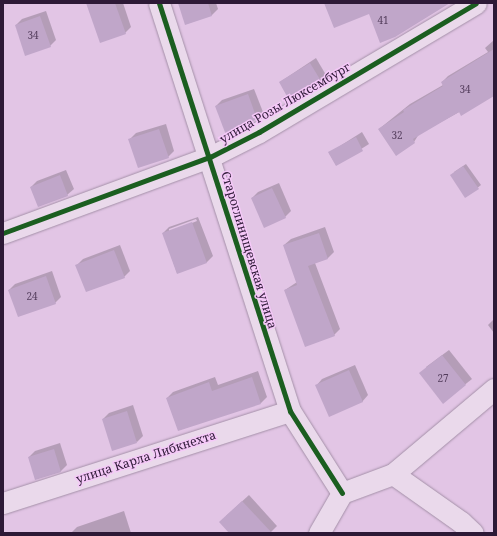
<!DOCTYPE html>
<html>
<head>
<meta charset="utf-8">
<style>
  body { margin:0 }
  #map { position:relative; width:497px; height:536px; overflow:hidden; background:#e2c5e5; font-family:"Noto Serif",serif }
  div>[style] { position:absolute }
  .shadow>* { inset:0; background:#0003 }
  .building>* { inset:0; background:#c0a6c9 }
  .roads { filter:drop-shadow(0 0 1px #a490a8) drop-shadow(0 0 1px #a490a8) }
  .street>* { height:21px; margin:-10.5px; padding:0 10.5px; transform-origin:10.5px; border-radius:10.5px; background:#ead9eb }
  .cycleway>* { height:5px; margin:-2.5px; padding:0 2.5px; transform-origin:2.5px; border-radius:2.5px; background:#1b5e20 }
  span { translate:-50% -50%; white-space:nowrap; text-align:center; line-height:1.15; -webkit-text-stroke:3px #f5c8f8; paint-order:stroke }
  .number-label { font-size:10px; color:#523c5b }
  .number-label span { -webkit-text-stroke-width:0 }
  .street-label { font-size:12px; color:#2d1936 }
  .frame { position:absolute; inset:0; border:4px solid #2d1936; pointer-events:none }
</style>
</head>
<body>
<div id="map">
  <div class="shadow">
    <i style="clip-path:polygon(87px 3px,123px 3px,131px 27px,125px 33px)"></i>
    <i style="clip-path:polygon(179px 3px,216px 3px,218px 9px,212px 15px,186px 24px)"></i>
    <i style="clip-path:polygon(46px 11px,56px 40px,50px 46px,16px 25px,22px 19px)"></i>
    <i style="clip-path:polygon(494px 40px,494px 93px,419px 134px,414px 142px,379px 129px,410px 104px,443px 85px,442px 82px,448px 76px,488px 52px,485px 48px)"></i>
    <i style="clip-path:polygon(316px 58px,326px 75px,320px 81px,280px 82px)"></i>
    <i style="clip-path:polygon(254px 89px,263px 112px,257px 118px,216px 106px,222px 100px)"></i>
    <i style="clip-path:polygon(166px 124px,174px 151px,168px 157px,130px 139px,136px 133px)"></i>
    <i style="clip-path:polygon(362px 132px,369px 144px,336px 165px,329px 153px)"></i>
    <i style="clip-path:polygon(466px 164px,481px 185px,466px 197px,454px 172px)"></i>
    <i style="clip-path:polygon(66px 170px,74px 189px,67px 195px,31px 187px,37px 181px)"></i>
    <i style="clip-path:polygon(279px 183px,291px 211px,285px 217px,252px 198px,258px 192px)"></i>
    <i style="clip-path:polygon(evenodd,198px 217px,213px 256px,207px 262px,177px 273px,163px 233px,169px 227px,198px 217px,196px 219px,197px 221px,169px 232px,169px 229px,196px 219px)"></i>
    <i style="clip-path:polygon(325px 227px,334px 252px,328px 258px,315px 263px,340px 329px,334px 335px,285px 290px,297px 282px,284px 245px,291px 239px)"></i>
    <i style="clip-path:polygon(120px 245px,130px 271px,124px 277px,77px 265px,83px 259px)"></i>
    <i style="clip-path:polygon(52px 271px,61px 297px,55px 303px,9px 290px,15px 284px)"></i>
    <i style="clip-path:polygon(494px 319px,494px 333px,488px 325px)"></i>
    <i style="clip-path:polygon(449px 350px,472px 379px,443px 402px,426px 367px)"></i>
    <i style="clip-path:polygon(355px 365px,368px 395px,362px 402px,316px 386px,322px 379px)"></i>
    <i style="clip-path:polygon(258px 371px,267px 397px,261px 403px,179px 430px,167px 398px,173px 392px,215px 377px,218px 385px)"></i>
    <i style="clip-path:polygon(133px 405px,143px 436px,137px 442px,103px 419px,109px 413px)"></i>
    <i style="clip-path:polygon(60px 443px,67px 465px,61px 471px,36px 479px,29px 457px,35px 451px)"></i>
    <i style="clip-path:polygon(249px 495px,277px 526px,270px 533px,230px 533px,226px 516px)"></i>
    <i style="clip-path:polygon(124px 511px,131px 533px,71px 533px,77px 527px)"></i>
  </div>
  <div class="building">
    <i style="clip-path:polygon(86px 3px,115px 3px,126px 34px,100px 43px)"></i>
    <i style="clip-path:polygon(178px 3px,208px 3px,212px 16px,185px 25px)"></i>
    <i style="clip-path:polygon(324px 3px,450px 3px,395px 37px,380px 43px,369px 14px,334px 28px)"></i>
    <i style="clip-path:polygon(40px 16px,51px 47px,25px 56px,15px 25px)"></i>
    <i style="clip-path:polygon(494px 49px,494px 96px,461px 116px,459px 112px,413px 139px,415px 143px,396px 156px,378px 129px,404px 112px,403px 110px,443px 86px,441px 82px)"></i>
    <i style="clip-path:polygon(310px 63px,321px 81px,289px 100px,279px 82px)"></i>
    <i style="clip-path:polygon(248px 94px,257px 119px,226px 135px,215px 106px)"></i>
    <i style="clip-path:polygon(159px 129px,169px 158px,138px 168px,128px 139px)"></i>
    <i style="clip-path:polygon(356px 137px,363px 151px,336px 166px,328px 152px)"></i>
    <i style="clip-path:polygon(463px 166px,479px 189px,465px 198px,450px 175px)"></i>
    <i style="clip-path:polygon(60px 175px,68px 196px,38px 207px,30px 187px)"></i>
    <i style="clip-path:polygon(272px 188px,286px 218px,264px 228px,251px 198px)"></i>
    <i style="clip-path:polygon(192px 222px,207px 263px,177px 274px,162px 233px)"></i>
    <i style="clip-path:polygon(319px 233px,328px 259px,308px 266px,335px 336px,305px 347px,284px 290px,297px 285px,283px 245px)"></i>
    <i style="clip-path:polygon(114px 250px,125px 278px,86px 292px,75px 265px)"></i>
    <i style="clip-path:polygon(46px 276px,56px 304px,18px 317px,8px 290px)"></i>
    <i style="clip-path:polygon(442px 355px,466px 385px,443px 404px,419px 373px)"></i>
    <i style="clip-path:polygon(349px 370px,363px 402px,329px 417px,315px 385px)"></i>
    <i style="clip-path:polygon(252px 377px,261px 404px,178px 431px,166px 398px,209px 382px,212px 391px)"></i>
    <i style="clip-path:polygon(127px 411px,137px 443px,112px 451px,102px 419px)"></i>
    <i style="clip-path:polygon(54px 449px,61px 472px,35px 480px,28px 457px)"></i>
    <i style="clip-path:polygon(242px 501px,272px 533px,229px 533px,219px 522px)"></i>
  </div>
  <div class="roads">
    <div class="street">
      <i style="left:159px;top:3px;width:429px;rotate:72.2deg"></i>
      <i style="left:290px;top:411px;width:97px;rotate:57.6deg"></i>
      <i style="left:3px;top:233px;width:221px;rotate:-20.2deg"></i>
      <i style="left:210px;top:157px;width:55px;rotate:-27deg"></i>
      <i style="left:259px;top:132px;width:252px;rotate:-30.7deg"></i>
      <i style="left:393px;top:474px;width:83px;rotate:35.2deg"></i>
      <i style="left:461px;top:522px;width:16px;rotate:43deg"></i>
      <i style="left:3px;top:503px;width:301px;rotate:-17.8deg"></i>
      <i style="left:319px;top:533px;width:46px;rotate:-60.1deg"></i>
      <i style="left:342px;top:493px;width:54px;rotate:-20.4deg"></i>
      <i style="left:393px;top:474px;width:132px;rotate:-40.1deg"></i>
    </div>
  </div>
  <div class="cycleway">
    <i style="left:159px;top:3px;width:429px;rotate:72.2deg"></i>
    <i style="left:290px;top:411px;width:97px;rotate:57.6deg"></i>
    <i style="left:3px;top:233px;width:221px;rotate:-20.2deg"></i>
    <i style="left:210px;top:157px;width:55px;rotate:-27deg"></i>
    <i style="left:259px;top:132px;width:252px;rotate:-30.7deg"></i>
  </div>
  <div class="number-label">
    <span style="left:383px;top:21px">41</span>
    <span style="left:33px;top:36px">34</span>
    <span style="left:465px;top:90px">34</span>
    <span style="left:397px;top:136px">32</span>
    <span style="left:32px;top:297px">24</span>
    <span style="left:443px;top:379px">27</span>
  </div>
  <div class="street-label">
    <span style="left:285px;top:103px;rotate:-30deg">улица Розы Люксембург</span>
    <span style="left:249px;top:250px;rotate:73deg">Староглинищевская улица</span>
    <span style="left:146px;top:457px;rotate:-18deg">улица Карла Либкнехта</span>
  </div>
  <div class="frame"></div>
</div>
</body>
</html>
